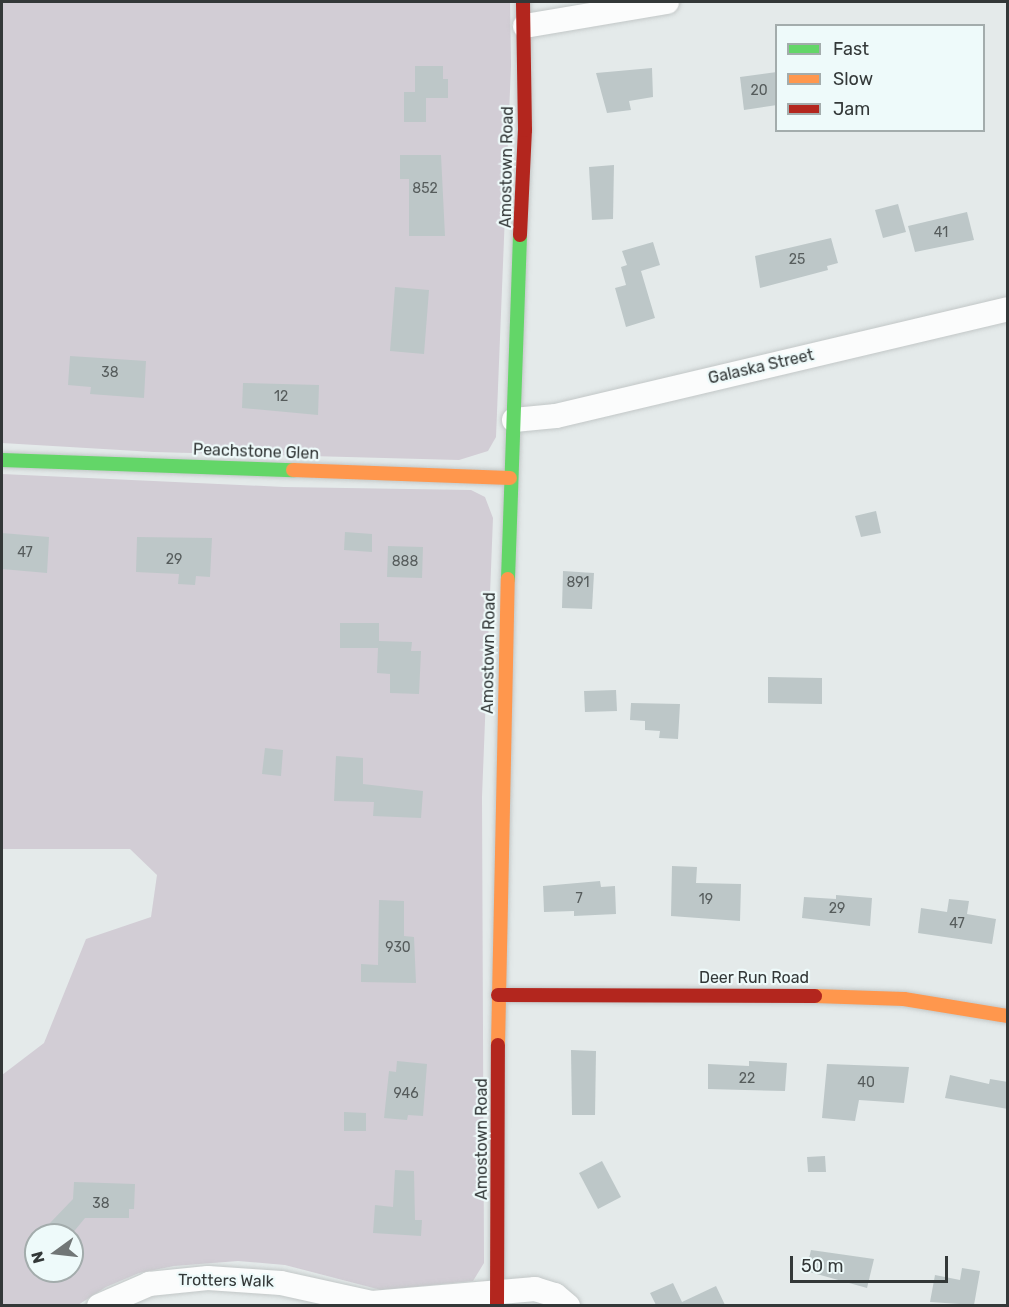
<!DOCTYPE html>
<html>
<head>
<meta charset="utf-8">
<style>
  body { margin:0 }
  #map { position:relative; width:1009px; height:1307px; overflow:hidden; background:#e4eaea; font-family:Rubik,sans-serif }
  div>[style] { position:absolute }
  .green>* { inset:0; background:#d2cdd5 }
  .building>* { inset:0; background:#bdc7c8 }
  .roads { filter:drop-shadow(0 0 2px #c2c7c7) drop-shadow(0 0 2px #c2c7c7) }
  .street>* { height:24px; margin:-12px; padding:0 12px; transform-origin:12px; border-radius:12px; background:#fbfcfc }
  .fast>* { height:14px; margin:-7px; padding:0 7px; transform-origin:7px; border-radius:7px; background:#63d668 }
  .slow>* { height:14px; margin:-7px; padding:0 7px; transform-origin:7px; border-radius:7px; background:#ff974d }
  .jam>* { height:14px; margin:-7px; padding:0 7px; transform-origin:7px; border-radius:7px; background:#b3261e }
  span { translate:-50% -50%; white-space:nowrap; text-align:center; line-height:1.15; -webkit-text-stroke:4.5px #eefafa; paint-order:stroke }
  .number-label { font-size:14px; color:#565c5c }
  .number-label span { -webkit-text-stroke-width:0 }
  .street-label { font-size:16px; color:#333838 }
  .frame { position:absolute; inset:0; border:3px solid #333838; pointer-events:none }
  .legend { position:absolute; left:775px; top:24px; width:210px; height:108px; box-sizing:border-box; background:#eefafa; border:2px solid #a3acac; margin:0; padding:8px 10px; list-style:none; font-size:18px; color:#333838 }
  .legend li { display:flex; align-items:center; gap:12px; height:30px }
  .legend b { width:30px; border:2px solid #a3acac }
  .north { position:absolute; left:24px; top:1223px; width:60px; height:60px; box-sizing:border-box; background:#eefafa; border:2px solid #a3acac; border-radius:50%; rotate:255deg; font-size:16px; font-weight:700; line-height:24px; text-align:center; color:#333838 }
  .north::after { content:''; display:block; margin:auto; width:21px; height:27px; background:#717676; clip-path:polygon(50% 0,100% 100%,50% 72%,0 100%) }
  .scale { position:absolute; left:790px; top:1256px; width:158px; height:27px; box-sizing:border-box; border:3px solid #333838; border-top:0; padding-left:8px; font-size:18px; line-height:21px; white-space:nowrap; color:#333838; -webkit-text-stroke:4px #eefafa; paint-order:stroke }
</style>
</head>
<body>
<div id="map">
  <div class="green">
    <i style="clip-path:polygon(2px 2px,510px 2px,511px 65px,496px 437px,488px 451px,459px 460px,154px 452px,2px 443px)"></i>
    <i style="clip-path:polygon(evenodd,2px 474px,284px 487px,471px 490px,485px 497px,493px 518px,482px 797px,484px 1263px,473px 1281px,381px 1290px,285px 1265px,238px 1261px,174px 1266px,139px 1273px,106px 1287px,78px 1305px,2px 1305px,2px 1075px,44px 1043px,86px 939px,151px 917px,157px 875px,130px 849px,2px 849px,2px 474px,36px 1235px,72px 1235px,72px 1271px,36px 1271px,36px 1235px)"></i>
  </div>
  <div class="building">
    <i style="clip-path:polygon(415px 66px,443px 66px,443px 79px,448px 79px,448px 98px,426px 98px,426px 122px,404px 122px,404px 92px,415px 92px)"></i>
    <i style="clip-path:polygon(652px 68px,653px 97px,629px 101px,631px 110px,607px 113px,596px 73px)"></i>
    <i style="clip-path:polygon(777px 72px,777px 105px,744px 110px,740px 77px)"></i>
    <i style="clip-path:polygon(400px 155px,441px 155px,445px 236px,409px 236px,409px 179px,400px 179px)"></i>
    <i style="clip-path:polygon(614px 165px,613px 219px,592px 220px,589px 167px)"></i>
    <i style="clip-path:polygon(898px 204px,906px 232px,883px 238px,875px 210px)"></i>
    <i style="clip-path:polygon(967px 212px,974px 240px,915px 252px,908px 226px)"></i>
    <i style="clip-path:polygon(831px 238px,838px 263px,827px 266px,828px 270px,760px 288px,755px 256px)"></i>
    <i style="clip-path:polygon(653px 242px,660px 265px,641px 271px,655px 318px,626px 327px,615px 288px,626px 285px,621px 267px,627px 265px,622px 251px)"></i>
    <i style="clip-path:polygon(395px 287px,429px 290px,424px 354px,390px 351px)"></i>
    <i style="clip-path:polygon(70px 356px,146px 361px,144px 398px,90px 394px,91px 387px,68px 385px)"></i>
    <i style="clip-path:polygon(243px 383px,319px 385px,318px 415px,242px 408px)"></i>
    <i style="clip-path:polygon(876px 511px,881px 533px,861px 537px,855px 516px)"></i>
    <i style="clip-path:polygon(345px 532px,372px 534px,372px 552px,344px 550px)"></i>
    <i style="clip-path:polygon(2px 533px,49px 537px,47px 573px,2px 569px)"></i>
    <i style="clip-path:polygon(137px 537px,212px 538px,210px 577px,196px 576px,195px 585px,178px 584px,179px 574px,136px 572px)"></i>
    <i style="clip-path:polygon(388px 546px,423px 547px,422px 578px,387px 577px)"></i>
    <i style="clip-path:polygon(563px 571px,594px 573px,592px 609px,562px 608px)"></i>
    <i style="clip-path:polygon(340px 623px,379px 623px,379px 641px,412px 642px,411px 651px,421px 651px,419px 694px,390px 693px,390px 674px,377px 673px,378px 648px,340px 648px)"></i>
    <i style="clip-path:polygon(768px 677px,822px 678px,822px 704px,768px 703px)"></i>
    <i style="clip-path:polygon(616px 690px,617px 711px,585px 712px,584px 691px)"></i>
    <i style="clip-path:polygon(631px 703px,680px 704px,678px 739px,659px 738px,660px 731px,645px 730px,645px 721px,630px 720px)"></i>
    <i style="clip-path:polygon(265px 748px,283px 750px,281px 776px,262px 774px)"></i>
    <i style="clip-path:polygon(336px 756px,363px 758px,363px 784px,423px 791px,421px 818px,373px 816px,374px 802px,334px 801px)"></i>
    <i style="clip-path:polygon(672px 866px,697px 867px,696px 883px,741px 884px,740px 921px,671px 916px)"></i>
    <i style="clip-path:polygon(600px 881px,601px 887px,615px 886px,616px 914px,574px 916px,574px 911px,544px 912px,543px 886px)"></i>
    <i style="clip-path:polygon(836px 895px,872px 898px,870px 926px,802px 918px,804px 897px,836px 899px)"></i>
    <i style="clip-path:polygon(949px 899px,969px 901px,967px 914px,996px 919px,992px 944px,918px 933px,921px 908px,947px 912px)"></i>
    <i style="clip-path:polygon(379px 900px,404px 901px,404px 936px,414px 937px,416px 983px,361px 982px,361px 964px,378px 965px)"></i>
    <i style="clip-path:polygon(571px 1050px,596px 1051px,595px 1115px,572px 1115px)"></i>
    <i style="clip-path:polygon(397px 1061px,427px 1064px,423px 1116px,408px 1115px,407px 1120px,384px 1118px,389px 1071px,396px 1072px)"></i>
    <i style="clip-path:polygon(749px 1061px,787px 1063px,785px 1091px,708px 1089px,708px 1064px,749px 1066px)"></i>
    <i style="clip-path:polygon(827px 1064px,909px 1067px,904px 1103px,859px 1100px,855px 1121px,822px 1118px)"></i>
    <i style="clip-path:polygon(950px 1075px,989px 1084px,990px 1079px,1008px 1082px,1008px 1109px,945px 1098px)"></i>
    <i style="clip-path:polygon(344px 1112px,366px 1113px,366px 1131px,344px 1131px)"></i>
    <i style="clip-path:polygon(825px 1156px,826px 1172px,808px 1172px,807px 1157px)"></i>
    <i style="clip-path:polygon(602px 1161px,621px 1197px,598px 1209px,579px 1173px)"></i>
    <i style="clip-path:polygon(395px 1170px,414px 1171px,415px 1220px,422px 1220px,421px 1236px,373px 1233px,375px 1205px,393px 1207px)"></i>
    <i style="clip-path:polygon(74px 1182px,135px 1184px,134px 1209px,129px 1209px,129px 1218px,85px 1218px,71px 1235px,62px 1235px,50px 1223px,73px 1199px)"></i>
    <i style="clip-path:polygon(811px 1250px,874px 1259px,867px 1288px,806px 1271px)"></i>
    <i style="clip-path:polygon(962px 1268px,980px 1271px,974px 1305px,930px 1302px,935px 1275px,960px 1280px)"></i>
    <i style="clip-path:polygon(673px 1283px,682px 1302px,716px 1286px,725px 1305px,656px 1305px,650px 1293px)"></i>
  </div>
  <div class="roads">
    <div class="street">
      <i style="left:525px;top:26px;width:144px;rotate:-9.6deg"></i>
      <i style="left:514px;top:420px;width:42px;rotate:-5.4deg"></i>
      <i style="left:556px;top:416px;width:464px;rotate:-13.3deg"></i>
      <i style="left:99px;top:1306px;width:55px;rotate:-23.7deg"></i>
      <i style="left:149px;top:1284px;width:59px;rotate:-5.8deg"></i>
      <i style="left:208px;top:1278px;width:73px;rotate:3.9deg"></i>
      <i style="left:281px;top:1283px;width:93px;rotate:12.4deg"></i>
      <i style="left:372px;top:1303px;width:164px;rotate:-4.9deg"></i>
      <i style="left:535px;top:1289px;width:21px;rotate:17deg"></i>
      <i style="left:555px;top:1295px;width:17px;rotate:40deg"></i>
    </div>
    <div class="fast">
      <i style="left:2px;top:460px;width:291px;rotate:2deg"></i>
      <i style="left:508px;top:579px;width:344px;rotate:-88deg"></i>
    </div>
    <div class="slow">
      <i style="left:293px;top:470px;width:217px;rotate:2.1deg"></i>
      <i style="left:815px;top:996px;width:89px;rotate:1.9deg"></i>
      <i style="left:904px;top:999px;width:105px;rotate:9.3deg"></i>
      <i style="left:498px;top:1045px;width:466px;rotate:-88.8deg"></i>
    </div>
    <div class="jam">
      <i style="left:520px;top:235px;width:105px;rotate:-87.3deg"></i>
      <i style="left:525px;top:130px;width:128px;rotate:-90.9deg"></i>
      <i style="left:498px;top:995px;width:317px;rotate:0.2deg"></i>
      <i style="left:497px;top:1306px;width:261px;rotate:-89.8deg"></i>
    </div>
  </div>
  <div class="number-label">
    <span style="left:759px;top:91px">20</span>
    <span style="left:425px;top:189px">852</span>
    <span style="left:941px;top:233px">41</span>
    <span style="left:797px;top:260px">25</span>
    <span style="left:110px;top:373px">38</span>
    <span style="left:281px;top:397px">12</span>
    <span style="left:25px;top:553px">47</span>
    <span style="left:174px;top:560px">29</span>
    <span style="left:405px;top:562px">888</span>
    <span style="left:578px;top:583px">891</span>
    <span style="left:579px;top:899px">7</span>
    <span style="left:706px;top:900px">19</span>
    <span style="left:837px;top:909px">29</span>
    <span style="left:957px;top:924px">47</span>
    <span style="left:398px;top:948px">930</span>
    <span style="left:747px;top:1079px">22</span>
    <span style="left:866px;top:1083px">40</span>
    <span style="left:406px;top:1094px">946</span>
    <span style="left:101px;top:1204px">38</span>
  </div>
  <div class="street-label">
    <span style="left:507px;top:167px;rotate:-89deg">Amostown Road</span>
    <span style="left:761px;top:367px;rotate:-13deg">Galaska Street</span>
    <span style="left:256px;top:452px;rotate:2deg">Peachstone Glen</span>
    <span style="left:489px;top:653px;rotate:-89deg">Amostown Road</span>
    <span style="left:754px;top:978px">Deer Run Road</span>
    <span style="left:482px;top:1139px;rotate:-90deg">Amostown Road</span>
    <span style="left:226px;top:1281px;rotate:1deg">Trotters Walk</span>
  </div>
  <div class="frame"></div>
  <ul class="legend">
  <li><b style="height:8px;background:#63d668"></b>Fast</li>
  <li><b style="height:8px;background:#ff974d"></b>Slow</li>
  <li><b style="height:8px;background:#b3261e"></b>Jam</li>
  </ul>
  <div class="north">N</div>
  <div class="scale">50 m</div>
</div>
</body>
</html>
